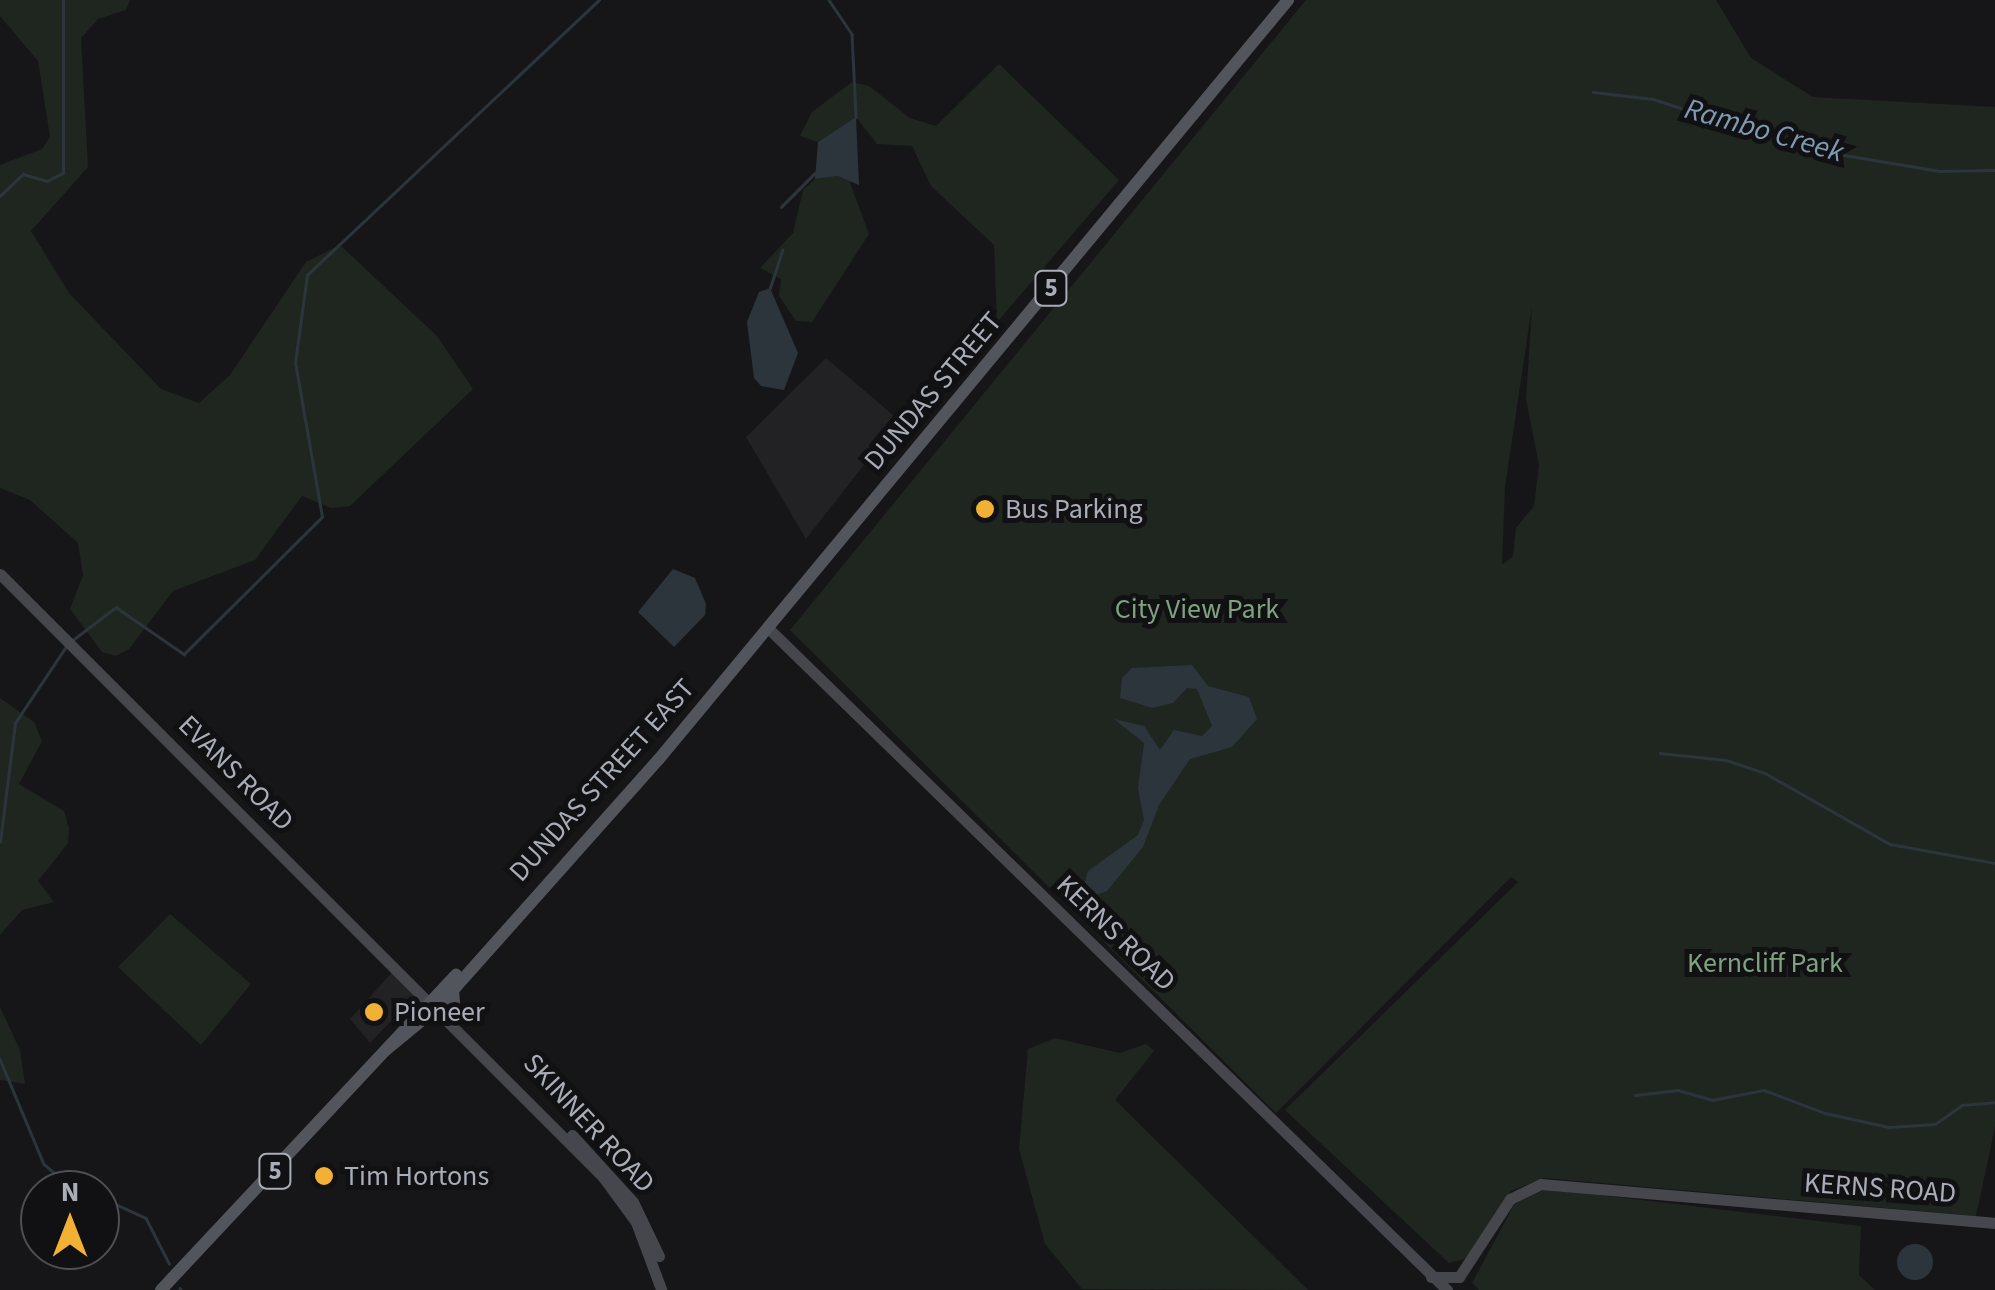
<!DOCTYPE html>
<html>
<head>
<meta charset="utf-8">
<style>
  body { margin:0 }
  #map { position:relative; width:1995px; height:1290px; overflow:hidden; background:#161618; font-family:"Source Sans 3",sans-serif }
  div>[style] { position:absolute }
  .built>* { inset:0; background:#222225 }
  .green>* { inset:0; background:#1e261f }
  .water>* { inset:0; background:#2c353c }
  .round { border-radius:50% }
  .stream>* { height:2.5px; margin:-1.25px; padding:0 1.25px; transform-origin:1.25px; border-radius:1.25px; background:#2c353c }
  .secondary>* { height:11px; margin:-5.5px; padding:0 5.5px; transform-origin:5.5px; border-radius:5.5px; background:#45474d }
  .primary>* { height:12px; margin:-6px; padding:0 6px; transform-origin:6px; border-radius:6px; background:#53555c }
  .dots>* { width:28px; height:28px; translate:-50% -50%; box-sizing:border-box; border:5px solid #111113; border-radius:50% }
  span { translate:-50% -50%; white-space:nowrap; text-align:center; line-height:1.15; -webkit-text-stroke:10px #111113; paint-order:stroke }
  .shield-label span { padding:2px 8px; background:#111113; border:2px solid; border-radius:8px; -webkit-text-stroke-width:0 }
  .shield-label { font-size:25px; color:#a8adb8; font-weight:700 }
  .street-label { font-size:28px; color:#a8adb8 }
  .poi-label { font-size:28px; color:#a8adb8 }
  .left { translate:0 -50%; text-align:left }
  .park-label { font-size:28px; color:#7fa381 }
  .water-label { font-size:30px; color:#7f9bb3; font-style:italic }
  .north { position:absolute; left:20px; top:1170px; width:100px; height:100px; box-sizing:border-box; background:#111113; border:2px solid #4d4f55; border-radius:50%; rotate:0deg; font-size:28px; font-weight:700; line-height:40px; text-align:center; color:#a8adb8 }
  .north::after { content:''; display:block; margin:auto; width:35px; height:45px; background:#f2b134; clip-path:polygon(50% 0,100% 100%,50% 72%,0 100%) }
</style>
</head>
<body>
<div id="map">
  <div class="built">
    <i style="clip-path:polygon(826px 358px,899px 420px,806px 539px,746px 437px)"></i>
    <i style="clip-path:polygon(394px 970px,416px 995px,370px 1043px,350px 1019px)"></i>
  </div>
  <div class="green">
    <i style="clip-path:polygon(0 0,130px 0,126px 10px,98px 19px,81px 38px,88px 167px,31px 231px,69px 293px,161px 389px,199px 403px,230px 375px,306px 262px,340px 245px,437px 336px,473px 389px,350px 506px,331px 508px,302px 496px,255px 560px,173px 591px,129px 649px,116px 656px,102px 652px,70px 609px,83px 575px,78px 543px,30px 500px,0 488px,0 165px,42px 149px,50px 137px,38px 61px,0 16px)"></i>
    <i style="clip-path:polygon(evenodd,1306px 0,1716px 0,1751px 58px,1813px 97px,1995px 107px,1995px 1127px,1976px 1216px,1544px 1178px,1511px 1191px,1468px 1258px,1449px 1263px,1285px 1110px,1518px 882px,1511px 877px,1276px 1113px,790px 630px,1306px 0,1532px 306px,1526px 399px,1539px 465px,1534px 506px,1516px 528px,1513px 556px,1502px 565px,1505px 487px,1532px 306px)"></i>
    <i style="clip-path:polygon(999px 64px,1119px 180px,997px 322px,994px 245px,931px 186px,912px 146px,877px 144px,856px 117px,818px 142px,800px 136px,812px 112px,852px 82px,869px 86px,910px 118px,936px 126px)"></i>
    <i style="clip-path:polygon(838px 176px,849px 180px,869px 234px,812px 322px,796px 321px,779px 296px,781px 279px,760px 268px,793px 233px,803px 190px,815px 179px)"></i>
    <i style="clip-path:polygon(0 698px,34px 722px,42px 741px,19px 784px,64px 811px,69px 828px,68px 843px,38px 881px,54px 902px,22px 910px,0 935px)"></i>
    <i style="clip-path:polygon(170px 914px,251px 984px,201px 1045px,118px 967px)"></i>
    <i style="clip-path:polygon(0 1007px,20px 1050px,25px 1084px,0 1080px)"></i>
    <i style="clip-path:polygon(1055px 1038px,1120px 1053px,1146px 1044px,1154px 1051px,1115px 1100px,1308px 1290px,1082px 1289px,1045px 1244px,1019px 1149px,1028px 1049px)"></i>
    <i style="clip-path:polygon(1541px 1188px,1861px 1226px,1859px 1275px,1875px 1290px,1479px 1290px,1472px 1283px,1514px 1205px)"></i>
  </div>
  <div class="water">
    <i style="clip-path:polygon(856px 117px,859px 185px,838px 176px,815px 179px,818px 142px)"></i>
    <i style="clip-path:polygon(770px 288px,798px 353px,784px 390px,761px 386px,754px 378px,747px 322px,759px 292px)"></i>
    <i style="clip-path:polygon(673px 569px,695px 578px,706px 604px,705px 615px,674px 647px,638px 612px)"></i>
    <i style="clip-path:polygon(1192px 665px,1208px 686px,1249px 697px,1257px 719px,1232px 747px,1190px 759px,1159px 805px,1143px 847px,1107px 891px,1092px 896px,1084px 885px,1088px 871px,1138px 835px,1144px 820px,1138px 788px,1144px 743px,1114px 719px,1144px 726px,1160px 750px,1174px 730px,1202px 736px,1212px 726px,1197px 689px,1187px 688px,1173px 703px,1152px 708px,1120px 698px,1122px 678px,1132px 668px)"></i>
    <i class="round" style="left:1897px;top:1244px;width:36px;height:36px"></i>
  </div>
  <div class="stream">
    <i style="left:829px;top:0;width:41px;rotate:55.9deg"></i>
    <i style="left:852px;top:34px;width:83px;rotate:87.2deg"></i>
    <i style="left:1593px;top:92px;width:60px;rotate:6.7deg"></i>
    <i style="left:1653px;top:99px;width:163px;rotate:17.9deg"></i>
    <i style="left:1808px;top:149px;width:133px;rotate:9.5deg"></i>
    <i style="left:1939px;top:171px;width:56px;rotate:-1deg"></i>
    <i style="left:0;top:196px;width:32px;rotate:-44deg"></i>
    <i style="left:23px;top:174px;width:25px;rotate:16deg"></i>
    <i style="left:47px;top:181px;width:18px;rotate:-27deg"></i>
    <i style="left:63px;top:173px;width:173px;rotate:-90deg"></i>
    <i style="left:781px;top:207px;width:48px;rotate:-45deg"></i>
    <i style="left:770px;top:288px;width:40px;rotate:-72deg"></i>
    <i style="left:74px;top:639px;width:53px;rotate:-37.3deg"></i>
    <i style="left:116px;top:607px;width:83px;rotate:34.7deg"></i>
    <i style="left:184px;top:654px;width:194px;rotate:-44.8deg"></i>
    <i style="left:322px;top:517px;width:156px;rotate:-99.9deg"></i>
    <i style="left:295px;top:363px;width:89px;rotate:-82.2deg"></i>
    <i style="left:307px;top:275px;width:401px;rotate:-43.3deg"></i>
    <i style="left:1660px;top:753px;width:66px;rotate:6.1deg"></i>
    <i style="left:1726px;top:760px;width:41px;rotate:18.4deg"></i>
    <i style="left:1765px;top:773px;width:144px;rotate:29.6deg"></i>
    <i style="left:1890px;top:844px;width:107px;rotate:10.3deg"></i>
    <i style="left:0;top:842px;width:120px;rotate:-82.8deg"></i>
    <i style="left:15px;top:723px;width:90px;rotate:-56.3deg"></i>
    <i style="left:0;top:1059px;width:114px;rotate:67.3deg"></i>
    <i style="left:44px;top:1164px;width:37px;rotate:41deg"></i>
    <i style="left:72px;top:1188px;width:13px;rotate:9deg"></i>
    <i style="left:1635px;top:1095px;width:43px;rotate:-6.6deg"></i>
    <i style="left:1678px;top:1090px;width:35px;rotate:16deg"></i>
    <i style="left:1712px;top:1100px;width:53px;rotate:-10.9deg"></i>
    <i style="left:1764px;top:1090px;width:65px;rotate:20.7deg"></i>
    <i style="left:1825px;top:1113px;width:66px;rotate:12.3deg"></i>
    <i style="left:1889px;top:1127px;width:46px;rotate:-3.7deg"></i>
    <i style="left:1935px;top:1124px;width:33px;rotate:-35deg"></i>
    <i style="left:1962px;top:1105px;width:33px;rotate:-5deg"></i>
    <i style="left:100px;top:1197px;width:51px;rotate:24.5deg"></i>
    <i style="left:146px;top:1218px;width:51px;rotate:62.9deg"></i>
    <i style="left:180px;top:1288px;width:2px;rotate:63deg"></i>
  </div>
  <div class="secondary">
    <i style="left:0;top:574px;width:853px;rotate:45deg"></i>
    <i style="left:603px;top:1177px;width:56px;rotate:53.7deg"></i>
    <i style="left:636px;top:1222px;width:72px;rotate:69.5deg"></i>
    <i style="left:769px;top:629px;width:947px;rotate:44.27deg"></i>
    <i style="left:572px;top:1135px;width:91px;rotate:47.7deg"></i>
    <i style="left:633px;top:1202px;width:60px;rotate:64.3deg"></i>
    <i style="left:1431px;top:1277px;width:28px"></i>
    <i style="left:1459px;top:1277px;width:93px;rotate:-56.8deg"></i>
    <i style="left:1510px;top:1199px;width:34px;rotate:-26deg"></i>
    <i style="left:1541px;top:1184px;width:456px;rotate:4.9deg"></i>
  </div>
  <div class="primary">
    <i style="left:453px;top:989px;width:32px;rotate:86deg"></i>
    <i style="left:386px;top:1050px;width:67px;rotate:-39.6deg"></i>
    <i style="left:438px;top:1007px;width:332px;rotate:-48.3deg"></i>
    <i style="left:659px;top:759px;width:986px;rotate:-50.35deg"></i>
    <i style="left:161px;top:1290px;width:432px;rotate:-46.9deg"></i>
  </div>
  <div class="dots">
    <i style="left:985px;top:509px;background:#f2b134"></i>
    <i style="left:374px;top:1012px;background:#f2b134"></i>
    <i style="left:324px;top:1176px;background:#f2b134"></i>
  </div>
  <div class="shield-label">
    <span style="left:1051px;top:288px">5</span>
    <span style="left:275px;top:1171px">5</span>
  </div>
  <div class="street-label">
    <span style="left:933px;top:391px;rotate:-50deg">DUNDAS STREET</span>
    <span style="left:236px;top:773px;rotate:45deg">EVANS ROAD</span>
    <span style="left:602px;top:780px;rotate:-48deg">DUNDAS STREET EAST</span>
    <span style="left:1116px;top:933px;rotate:44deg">KERNS ROAD</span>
    <span style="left:589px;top:1123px;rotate:47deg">SKINNER ROAD</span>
    <span style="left:1880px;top:1188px;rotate:4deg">KERNS ROAD</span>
  </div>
  <div class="poi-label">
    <span class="left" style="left:1005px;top:509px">Bus Parking</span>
    <span class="left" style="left:394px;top:1012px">Pioneer</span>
    <span class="left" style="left:344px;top:1176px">Tim Hortons</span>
  </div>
  <div class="park-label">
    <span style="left:1197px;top:609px">City View Park</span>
    <span style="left:1765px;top:963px">Kerncliff Park</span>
  </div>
  <div class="water-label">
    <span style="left:1764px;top:131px;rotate:16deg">Rambo Creek</span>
  </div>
  <div class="north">N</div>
</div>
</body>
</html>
